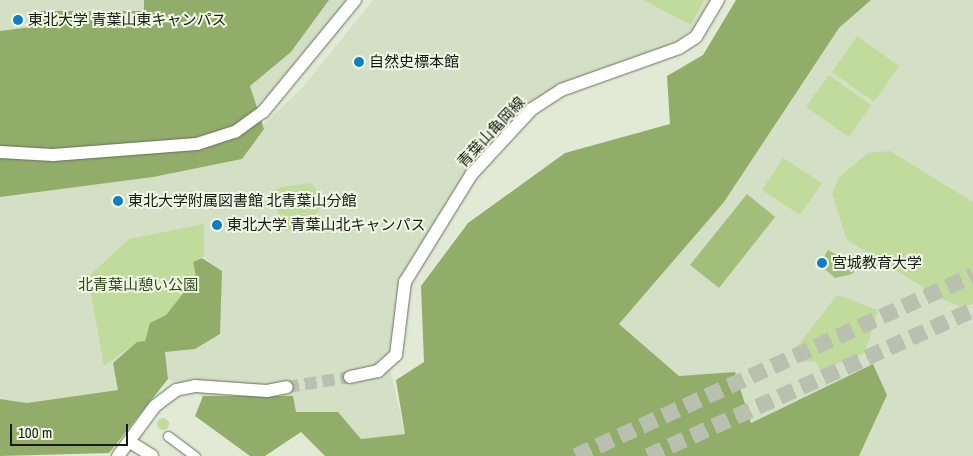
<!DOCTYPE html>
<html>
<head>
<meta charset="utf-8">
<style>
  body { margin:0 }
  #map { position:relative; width:973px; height:456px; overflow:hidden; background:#e2ead6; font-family:"Archivo Narrow","Noto Sans JP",sans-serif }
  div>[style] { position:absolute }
  .built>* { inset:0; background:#d4e0c5 }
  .green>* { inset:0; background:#c1db9c }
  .round { border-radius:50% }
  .forest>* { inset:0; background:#92ad6a }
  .water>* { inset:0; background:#a2be7a }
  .secondary-tunnel>* { height:12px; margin-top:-6px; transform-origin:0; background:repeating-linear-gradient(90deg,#b9c0af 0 12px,transparent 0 18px) }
  .highway-tunnel>* { height:16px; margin-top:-8px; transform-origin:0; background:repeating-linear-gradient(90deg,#b9c0af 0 16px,transparent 0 24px) }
  .roads { filter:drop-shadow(0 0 1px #676f5d) drop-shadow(0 0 1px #676f5d) }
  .street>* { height:9px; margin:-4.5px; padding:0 4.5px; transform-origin:4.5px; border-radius:4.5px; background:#fff }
  .secondary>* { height:12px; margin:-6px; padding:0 6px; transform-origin:6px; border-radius:6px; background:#fff }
  .dots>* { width:14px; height:14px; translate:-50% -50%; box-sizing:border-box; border:2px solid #eff8e4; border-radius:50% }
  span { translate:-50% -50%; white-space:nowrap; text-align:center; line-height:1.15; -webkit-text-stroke:4px #eff8e4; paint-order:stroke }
  .poi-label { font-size:15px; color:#171a13 }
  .left { translate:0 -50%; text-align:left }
  .street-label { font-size:15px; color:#171a13 }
  .park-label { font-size:15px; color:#364716 }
  .scale { position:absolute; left:10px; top:424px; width:118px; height:22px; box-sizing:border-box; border:2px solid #171a13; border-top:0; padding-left:6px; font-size:15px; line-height:18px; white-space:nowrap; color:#171a13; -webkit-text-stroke:4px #eff8e4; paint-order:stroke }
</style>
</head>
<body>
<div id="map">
  <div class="built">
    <i style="clip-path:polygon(0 0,144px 0,145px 11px,112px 13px,91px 9px,31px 27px,0 31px)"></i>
    <i style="clip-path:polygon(329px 0,347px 0,258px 111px,250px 86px,291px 52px)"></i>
    <i style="clip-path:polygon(373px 0,711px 0,697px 26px,677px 42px,528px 106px,464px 176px,395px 297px,395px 345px,387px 357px,405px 434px,361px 439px,338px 412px,295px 412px,292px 396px,203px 396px,168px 379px,165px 352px,195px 349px,222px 272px,204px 257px,193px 262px,118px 390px,27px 403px,0 399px,0 197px,82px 186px,264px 129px,263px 125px,302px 88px)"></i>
    <i style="clip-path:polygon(871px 0,973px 0,973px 456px,859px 456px,887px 395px,873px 364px,751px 423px,735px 372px,679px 376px,619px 324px,724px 202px,839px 28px)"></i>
  </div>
  <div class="green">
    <i style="clip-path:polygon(643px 0,704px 0,691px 25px)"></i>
    <i style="clip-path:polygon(857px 36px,899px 66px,874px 102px,832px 72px)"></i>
    <i style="clip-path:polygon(829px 75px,871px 105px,849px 137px,806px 107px)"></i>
    <i style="clip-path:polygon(890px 151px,973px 202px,973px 304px,962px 307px,944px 300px,847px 240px,832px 194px,839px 177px,868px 153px)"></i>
    <i style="clip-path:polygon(783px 158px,822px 183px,800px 215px,762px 190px)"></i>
    <i style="clip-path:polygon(309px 183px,315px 187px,319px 210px,305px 228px,286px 230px,279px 224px,276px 188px)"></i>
    <i style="clip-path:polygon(204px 224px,204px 256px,193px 262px,196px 277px,166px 315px,150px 323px,145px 341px,137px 342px,104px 366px,88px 277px,129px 239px)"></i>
    <i style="clip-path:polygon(837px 295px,878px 310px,865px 353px,820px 370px,816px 362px,799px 362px,796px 348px)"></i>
    <i class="round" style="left:157px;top:418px;width:12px;height:12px"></i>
  </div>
  <div class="forest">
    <i style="clip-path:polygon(144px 0,329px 0,291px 52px,250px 86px,264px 129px,242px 159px,153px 177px,0 197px,0 31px,31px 27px,41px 11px,144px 11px)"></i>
    <i style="clip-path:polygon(736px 0,871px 0,839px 28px,724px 202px,619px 324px,679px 376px,735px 372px,751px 423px,873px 364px,887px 395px,859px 456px,325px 456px,301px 432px,265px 456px,250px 456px,195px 416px,203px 396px,293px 396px,296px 412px,338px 412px,361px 439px,405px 434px,396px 380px,424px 362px,421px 286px,468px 223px,565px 153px,670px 124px,667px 76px,703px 55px)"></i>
    <i style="clip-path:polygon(202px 258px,222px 271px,220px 334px,195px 349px,165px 352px,168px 379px,109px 453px,0 456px,0 399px,27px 403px,118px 390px,113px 363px,137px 342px,145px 341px,150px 323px,166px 315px,196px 277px,193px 262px)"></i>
  </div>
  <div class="water">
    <i style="clip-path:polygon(747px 194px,775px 217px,719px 288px,690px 265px)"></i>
    <i style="clip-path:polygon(828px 250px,859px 267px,852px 274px,835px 278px,820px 265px)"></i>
  </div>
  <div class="secondary-tunnel">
    <i style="left:287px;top:387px;width:64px;rotate:-9deg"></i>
  </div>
  <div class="highway-tunnel">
    <i style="left:576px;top:456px;width:436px;rotate:-24.5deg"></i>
    <i style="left:648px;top:456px;width:356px;rotate:-24.2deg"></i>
  </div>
  <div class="roads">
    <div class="street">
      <i style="left:168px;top:436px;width:34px;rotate:37deg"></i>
    </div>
    <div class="secondary">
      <i style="left:0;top:152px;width:53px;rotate:3.2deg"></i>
      <i style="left:53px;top:155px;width:144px;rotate:-4.4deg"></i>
      <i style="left:197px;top:144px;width:40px;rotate:-18deg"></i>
      <i style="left:235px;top:132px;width:34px;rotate:-36deg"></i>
      <i style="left:263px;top:112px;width:145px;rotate:-50.6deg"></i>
      <i style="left:350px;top:377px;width:29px;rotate:-12deg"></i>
      <i style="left:378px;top:371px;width:24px;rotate:-42deg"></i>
      <i style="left:396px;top:355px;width:74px;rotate:-83deg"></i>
      <i style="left:405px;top:282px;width:126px;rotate:-58.3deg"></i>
      <i style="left:471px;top:175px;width:90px;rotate:-47.3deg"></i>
      <i style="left:532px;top:109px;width:35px;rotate:-33deg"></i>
      <i style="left:561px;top:90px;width:125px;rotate:-19.6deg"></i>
      <i style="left:679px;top:48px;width:20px;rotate:-33deg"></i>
      <i style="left:696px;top:37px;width:43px;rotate:-59.3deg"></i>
      <i style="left:130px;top:442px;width:26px;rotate:32deg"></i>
      <i style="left:118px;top:456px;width:62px;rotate:-53.5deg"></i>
      <i style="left:155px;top:406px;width:26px;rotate:-37deg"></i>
      <i style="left:176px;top:390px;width:19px;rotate:-12deg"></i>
      <i style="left:195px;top:386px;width:72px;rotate:4deg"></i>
      <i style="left:267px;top:391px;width:20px;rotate:-11deg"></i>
    </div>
  </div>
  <div class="dots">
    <i style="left:18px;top:20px;background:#137cc7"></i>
    <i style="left:359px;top:62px;background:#137cc7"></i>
    <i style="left:118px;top:201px;background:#137cc7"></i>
    <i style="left:217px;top:225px;background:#137cc7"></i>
    <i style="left:822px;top:263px;background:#137cc7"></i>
  </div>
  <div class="poi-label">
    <span class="left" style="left:28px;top:20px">東北大学 青葉山東キャンパス</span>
    <span class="left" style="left:369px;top:62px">自然史標本館</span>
    <span class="left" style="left:128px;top:201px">東北大学附属図書館 北青葉山分館</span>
    <span class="left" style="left:227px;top:225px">東北大学 青葉山北キャンパス</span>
    <span class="left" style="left:832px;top:263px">宮城教育大学</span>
  </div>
  <div class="street-label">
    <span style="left:491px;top:132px;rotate:-47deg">青葉山亀岡線</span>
  </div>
  <div class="park-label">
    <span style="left:138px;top:285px">北青葉山憩い公園</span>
  </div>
  <div class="scale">100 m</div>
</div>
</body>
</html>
